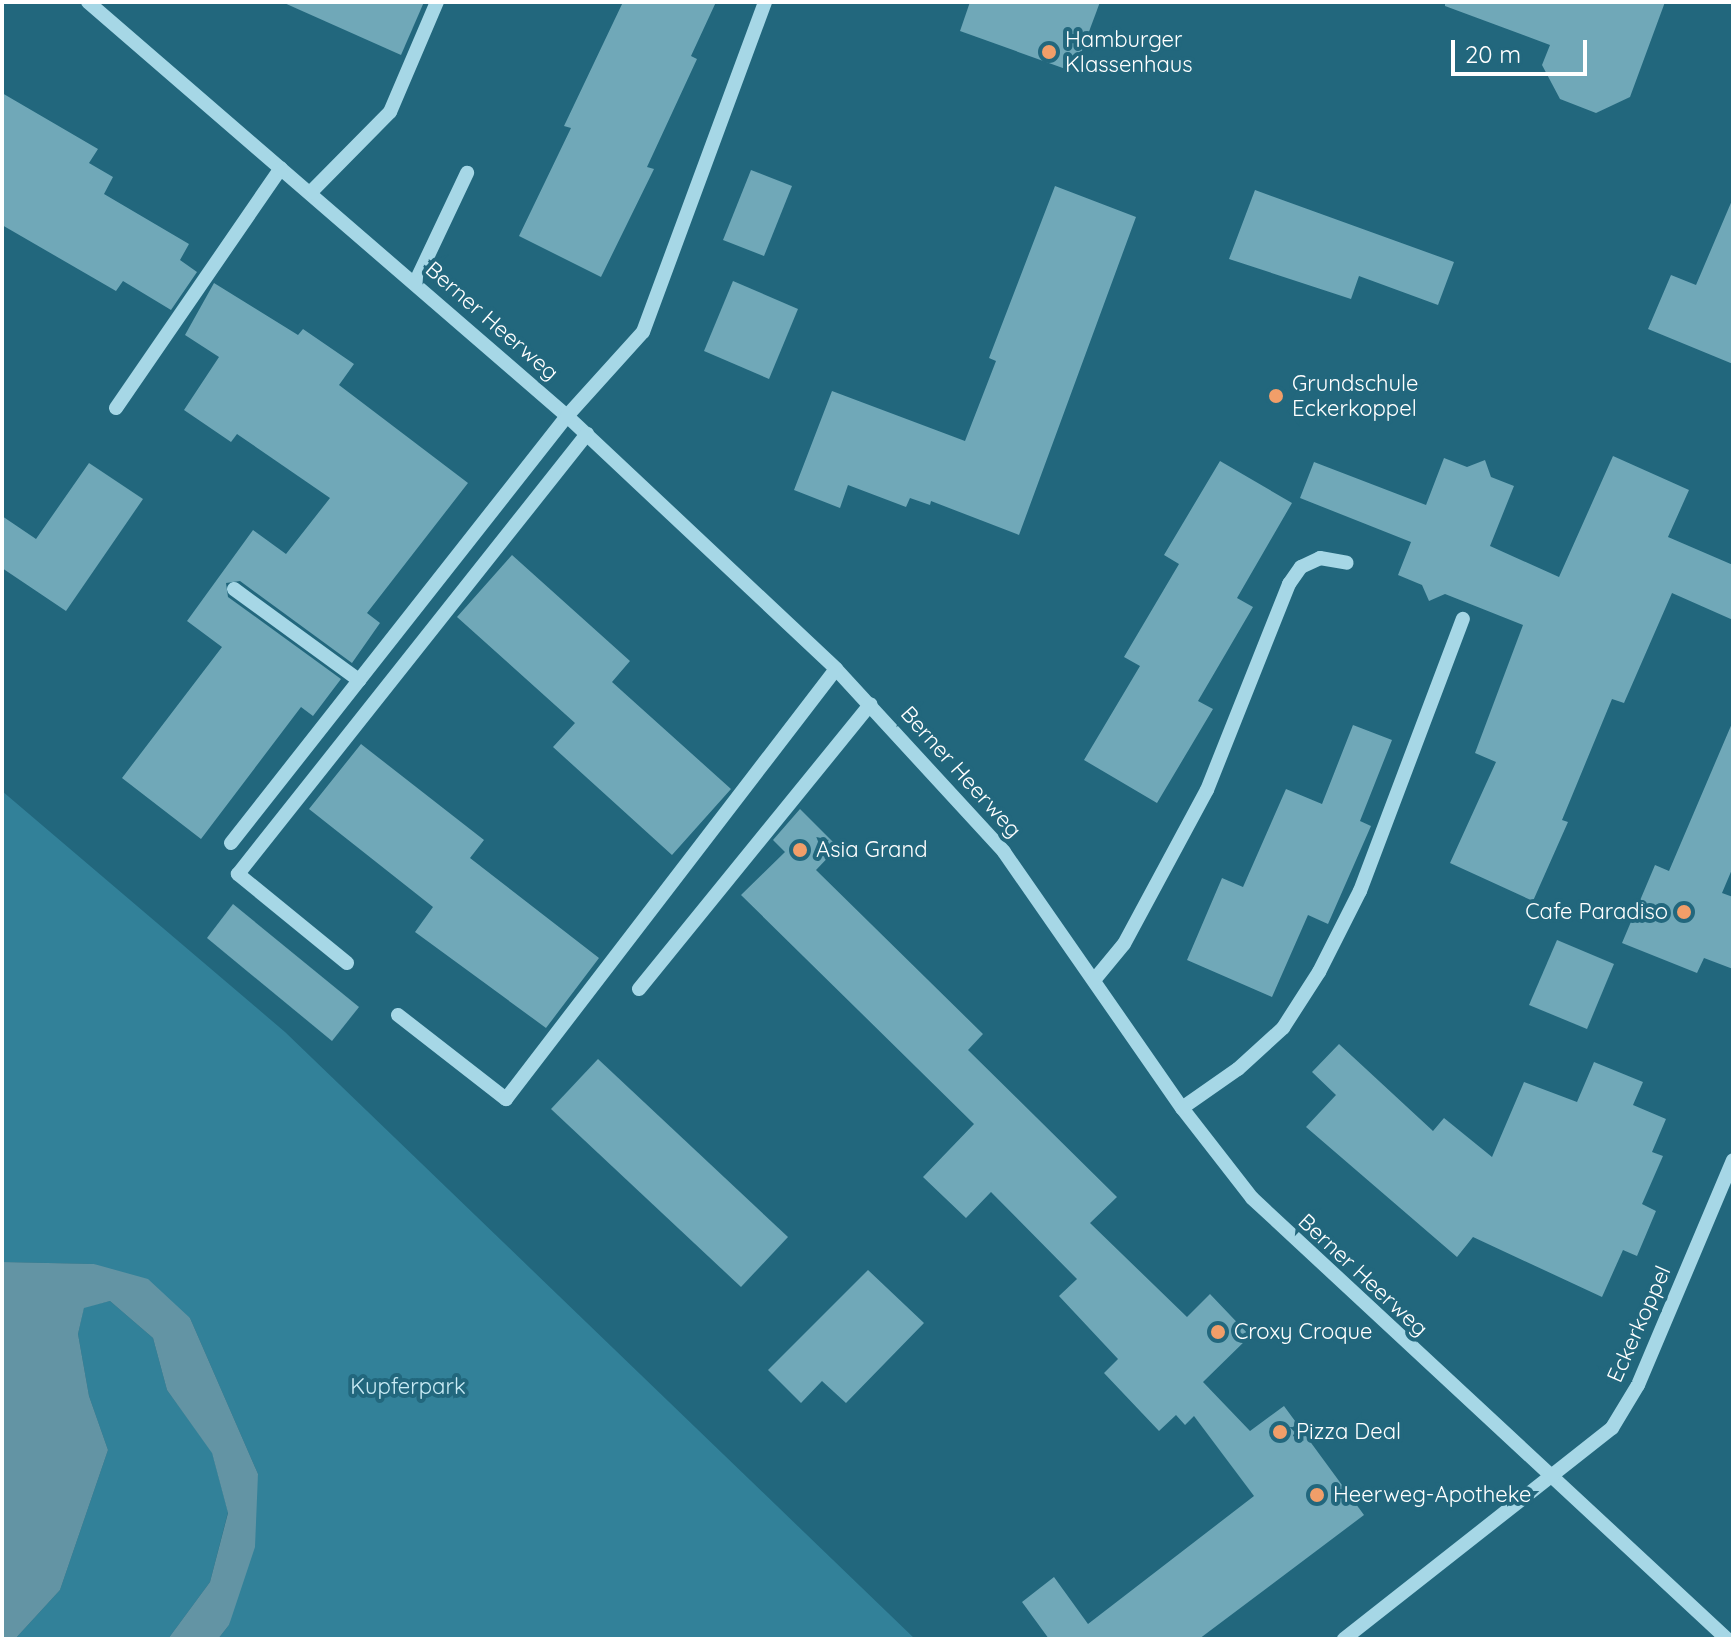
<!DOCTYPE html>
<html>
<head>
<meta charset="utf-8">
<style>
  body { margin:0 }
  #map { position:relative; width:1735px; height:1641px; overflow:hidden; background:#22677d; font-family:Quicksand,sans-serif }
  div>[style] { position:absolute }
  .green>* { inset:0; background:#328199 }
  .water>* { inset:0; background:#6394a4 }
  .building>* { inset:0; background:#70a8b8 }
  .minor>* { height:14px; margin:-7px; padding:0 7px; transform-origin:7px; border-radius:7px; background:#a6d7e6 }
  .dots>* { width:22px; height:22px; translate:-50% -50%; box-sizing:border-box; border:4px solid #22677d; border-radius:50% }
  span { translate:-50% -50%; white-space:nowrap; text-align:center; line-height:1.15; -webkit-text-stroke:8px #22677d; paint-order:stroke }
  .poi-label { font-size:22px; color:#fff }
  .left { translate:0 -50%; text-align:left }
  .right { translate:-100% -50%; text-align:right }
  .street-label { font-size:22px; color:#fff }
  .park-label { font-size:22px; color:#c9ebf5 }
  .frame { position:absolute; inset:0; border:4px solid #fff; pointer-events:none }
  .scale { position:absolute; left:1451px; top:40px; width:136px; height:36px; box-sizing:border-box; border:4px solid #fff; border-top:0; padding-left:10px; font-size:24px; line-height:28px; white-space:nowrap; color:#fff; -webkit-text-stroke:6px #22677d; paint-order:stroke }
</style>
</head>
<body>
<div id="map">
  <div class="green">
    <i style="clip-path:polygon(2px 791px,285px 1032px,915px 1639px,218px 1639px,229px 1625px,258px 1474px,190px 1318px,94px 1264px,2px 1262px)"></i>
    <i style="clip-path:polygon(110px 1301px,153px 1338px,167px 1390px,212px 1452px,228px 1512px,210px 1582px,168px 1639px,15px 1639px,60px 1590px,108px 1450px,89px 1396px,78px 1334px,84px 1307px)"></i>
  </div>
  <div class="water">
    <i style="clip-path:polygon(2px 1262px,94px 1264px,148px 1279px,190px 1318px,258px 1474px,255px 1547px,229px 1625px,218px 1639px,168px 1639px,210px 1582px,228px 1513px,212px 1453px,167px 1390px,153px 1338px,110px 1301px,84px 1308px,78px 1334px,89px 1396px,108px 1450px,60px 1590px,15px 1639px,2px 1639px)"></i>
  </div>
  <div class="building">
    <i style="clip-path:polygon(282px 2px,424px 2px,401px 55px)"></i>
    <i style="clip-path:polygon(623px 2px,716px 2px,691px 56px,697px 59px,647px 167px,654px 169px,601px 277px,519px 236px,571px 128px,564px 126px)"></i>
    <i style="clip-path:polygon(970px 2px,1100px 2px,1074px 72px,960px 31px)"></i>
    <i style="clip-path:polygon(1445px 2px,1665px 2px,1630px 97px,1596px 113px,1560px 99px,1542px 65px,1550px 45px,1445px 6px)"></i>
    <i style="clip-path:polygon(2px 93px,98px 149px,89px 163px,113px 177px,104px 194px,189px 244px,180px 260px,197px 272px,171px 310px,123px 281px,116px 291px,2px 225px)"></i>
    <i style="clip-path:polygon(751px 170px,792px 186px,764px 256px,723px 240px)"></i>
    <i style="clip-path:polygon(1055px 186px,1136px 217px,1019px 535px,931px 501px,930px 505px,910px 498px,906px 507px,848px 485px,840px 508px,794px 490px,832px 391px,965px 441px,996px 361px,989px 358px)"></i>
    <i style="clip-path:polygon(1255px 190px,1454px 262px,1438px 305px,1359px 276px,1351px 299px,1229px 259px)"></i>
    <i style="clip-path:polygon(1733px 198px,1733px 364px,1648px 329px,1671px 275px,1696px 285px)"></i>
    <i style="clip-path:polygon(733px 281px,798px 309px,769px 379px,704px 351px)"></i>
    <i style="clip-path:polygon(214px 283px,298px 335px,303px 329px,354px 364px,339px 385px,468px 483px,367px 613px,380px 623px,352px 663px,240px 581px,226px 583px,228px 597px,341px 679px,313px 716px,301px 707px,201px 839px,122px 778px,222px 647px,187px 621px,253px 530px,286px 554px,330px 498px,237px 434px,231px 442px,184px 410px,219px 357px,185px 335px)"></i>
    <i style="clip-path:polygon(1613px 456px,1689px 490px,1668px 537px,1733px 565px,1733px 620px,1672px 593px,1624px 703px,1612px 699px,1562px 820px,1568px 822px,1533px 901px,1450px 863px,1496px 762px,1475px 753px,1523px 625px,1445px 594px,1429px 601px,1422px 585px,1398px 575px,1411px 542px,1300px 498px,1314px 462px,1426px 505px,1444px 458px,1467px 467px,1485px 460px,1491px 477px,1514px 486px,1490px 546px,1559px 577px)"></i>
    <i style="clip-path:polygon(1220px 461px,1292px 503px,1237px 598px,1253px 607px,1198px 701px,1213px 709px,1157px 803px,1084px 760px,1140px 666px,1124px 657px,1179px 564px,1164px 555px)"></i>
    <i style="clip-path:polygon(89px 463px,143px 499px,66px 611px,2px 568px,2px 516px,36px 539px)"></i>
    <i style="clip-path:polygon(512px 555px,630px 661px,612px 682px,731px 789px,672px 855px,553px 747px,575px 723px,457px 617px)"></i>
    <i style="clip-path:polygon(1733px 721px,1733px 867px,1722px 893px,1733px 897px,1733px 969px,1704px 958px,1697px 973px,1622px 943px,1655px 865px,1669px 871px)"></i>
    <i style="clip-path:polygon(1353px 725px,1392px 740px,1360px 821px,1371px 826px,1328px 924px,1308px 915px,1272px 997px,1187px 960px,1222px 878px,1243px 887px,1286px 789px,1322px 804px)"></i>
    <i style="clip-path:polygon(361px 744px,484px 840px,470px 858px,599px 958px,546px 1028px,415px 932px,433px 907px,309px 809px)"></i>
    <i style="clip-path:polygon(800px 809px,838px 847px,816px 870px,983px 1034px,968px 1050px,1117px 1197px,1090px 1223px,1187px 1317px,1210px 1294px,1250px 1336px,1203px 1382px,1250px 1431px,1284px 1406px,1364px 1515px,1199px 1639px,1049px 1639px,1022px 1602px,1054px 1577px,1088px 1624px,1254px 1496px,1194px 1416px,1185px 1425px,1176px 1415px,1159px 1431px,1104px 1373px,1118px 1359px,1059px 1296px,1077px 1279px,991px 1192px,966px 1218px,923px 1177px,974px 1124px,741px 895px,785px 852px,773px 840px)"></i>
    <i style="clip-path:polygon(233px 904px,359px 1007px,332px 1041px,207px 938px)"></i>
    <i style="clip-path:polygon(1557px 940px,1614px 964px,1587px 1029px,1529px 1005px)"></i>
    <i style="clip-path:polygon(1339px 1044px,1433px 1131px,1444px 1118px,1492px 1157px,1524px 1082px,1577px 1102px,1594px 1062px,1643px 1082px,1633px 1105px,1666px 1119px,1652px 1152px,1663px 1156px,1642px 1204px,1656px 1211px,1637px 1256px,1623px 1250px,1602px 1297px,1473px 1237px,1457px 1257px,1306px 1127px,1336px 1095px,1312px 1072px)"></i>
    <i style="clip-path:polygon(598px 1059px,788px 1237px,741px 1287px,551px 1109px)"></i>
    <i style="clip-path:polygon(868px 1270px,924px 1323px,846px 1403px,822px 1381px,801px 1403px,768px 1370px)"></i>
  </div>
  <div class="minor">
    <i style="left:88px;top:2px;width:633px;rotate:40.84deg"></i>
    <i style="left:567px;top:416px;width:369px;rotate:43.2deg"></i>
    <i style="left:836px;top:669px;width:248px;rotate:47.4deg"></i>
    <i style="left:1004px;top:852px;width:312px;rotate:55.2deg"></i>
    <i style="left:1182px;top:1108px;width:114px;rotate:52.1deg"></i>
    <i style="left:1252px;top:1198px;width:648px;rotate:42.87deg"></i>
    <i style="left:310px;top:193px;width:114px;rotate:-45.4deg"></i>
    <i style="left:390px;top:112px;width:120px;rotate:-66.9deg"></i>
    <i style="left:415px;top:283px;width:122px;rotate:-64.7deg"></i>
    <i style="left:116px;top:408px;width:291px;rotate:-55.5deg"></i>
    <i style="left:234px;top:589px;width:155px;rotate:36.1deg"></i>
    <i style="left:231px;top:843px;width:543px;rotate:-51.8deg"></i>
    <i style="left:567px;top:416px;width:113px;rotate:-47.9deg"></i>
    <i style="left:643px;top:332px;width:352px;rotate:-69.7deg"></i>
    <i style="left:347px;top:963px;width:141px;rotate:-140.8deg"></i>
    <i style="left:238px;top:874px;width:562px;rotate:-51.58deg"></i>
    <i style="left:1095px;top:979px;width:45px;rotate:-50.4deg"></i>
    <i style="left:1124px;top:944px;width:175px;rotate:-61.7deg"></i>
    <i style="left:1207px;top:790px;width:222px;rotate:-68.3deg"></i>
    <i style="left:1289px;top:584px;width:21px;rotate:-55deg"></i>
    <i style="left:1301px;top:567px;width:21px;rotate:-25deg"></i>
    <i style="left:1320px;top:558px;width:27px;rotate:10deg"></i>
    <i style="left:639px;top:989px;width:367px;rotate:-50.9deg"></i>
    <i style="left:398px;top:1015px;width:137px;rotate:37.9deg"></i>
    <i style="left:506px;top:1099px;width:542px;rotate:-52.5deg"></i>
    <i style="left:1182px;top:1108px;width:68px;rotate:-34.9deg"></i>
    <i style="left:1238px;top:1069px;width:61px;rotate:-42.3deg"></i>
    <i style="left:1283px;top:1028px;width:67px;rotate:-57.3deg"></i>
    <i style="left:1319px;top:972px;width:91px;rotate:-63.2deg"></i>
    <i style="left:1360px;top:891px;width:291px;rotate:-69.3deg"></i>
    <i style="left:1344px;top:1639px;width:341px;rotate:-38.2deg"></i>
    <i style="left:1612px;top:1428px;width:50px;rotate:-58.8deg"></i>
    <i style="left:1638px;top:1385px;width:244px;rotate:-67.1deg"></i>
  </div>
  <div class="dots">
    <i style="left:1049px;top:52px;background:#f19e69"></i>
    <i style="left:1276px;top:396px;background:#f19e69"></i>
    <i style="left:800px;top:850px;background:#f19e69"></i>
    <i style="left:1684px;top:912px;background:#f19e69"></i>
    <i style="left:1218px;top:1332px;background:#f19e69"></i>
    <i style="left:1280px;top:1432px;background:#f19e69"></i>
    <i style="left:1317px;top:1495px;background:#f19e69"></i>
  </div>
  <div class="poi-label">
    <span class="left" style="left:1065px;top:52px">Hamburger<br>Klassenhaus</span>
    <span class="left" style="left:1292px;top:396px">Grundschule<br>Eckerkoppel</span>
    <span class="left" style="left:816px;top:850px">Asia Grand</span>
    <span class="right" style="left:1668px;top:912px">Cafe Paradiso</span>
    <span class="left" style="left:1234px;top:1332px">Croxy Croque</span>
    <span class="left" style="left:1296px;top:1432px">Pizza Deal</span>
    <span class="left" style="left:1333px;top:1495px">Heerweg-Apotheke</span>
  </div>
  <div class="street-label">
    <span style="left:492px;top:321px;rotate:41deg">Berner Heerweg</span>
    <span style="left:961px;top:772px;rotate:48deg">Berner Heerweg</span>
    <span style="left:1363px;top:1275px;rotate:43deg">Berner Heerweg</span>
    <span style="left:1639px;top:1324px;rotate:-66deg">Eckerkoppel</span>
  </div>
  <div class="park-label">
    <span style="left:408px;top:1387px">Kupferpark</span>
  </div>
  <div class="frame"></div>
  <div class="scale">20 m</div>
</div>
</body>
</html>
